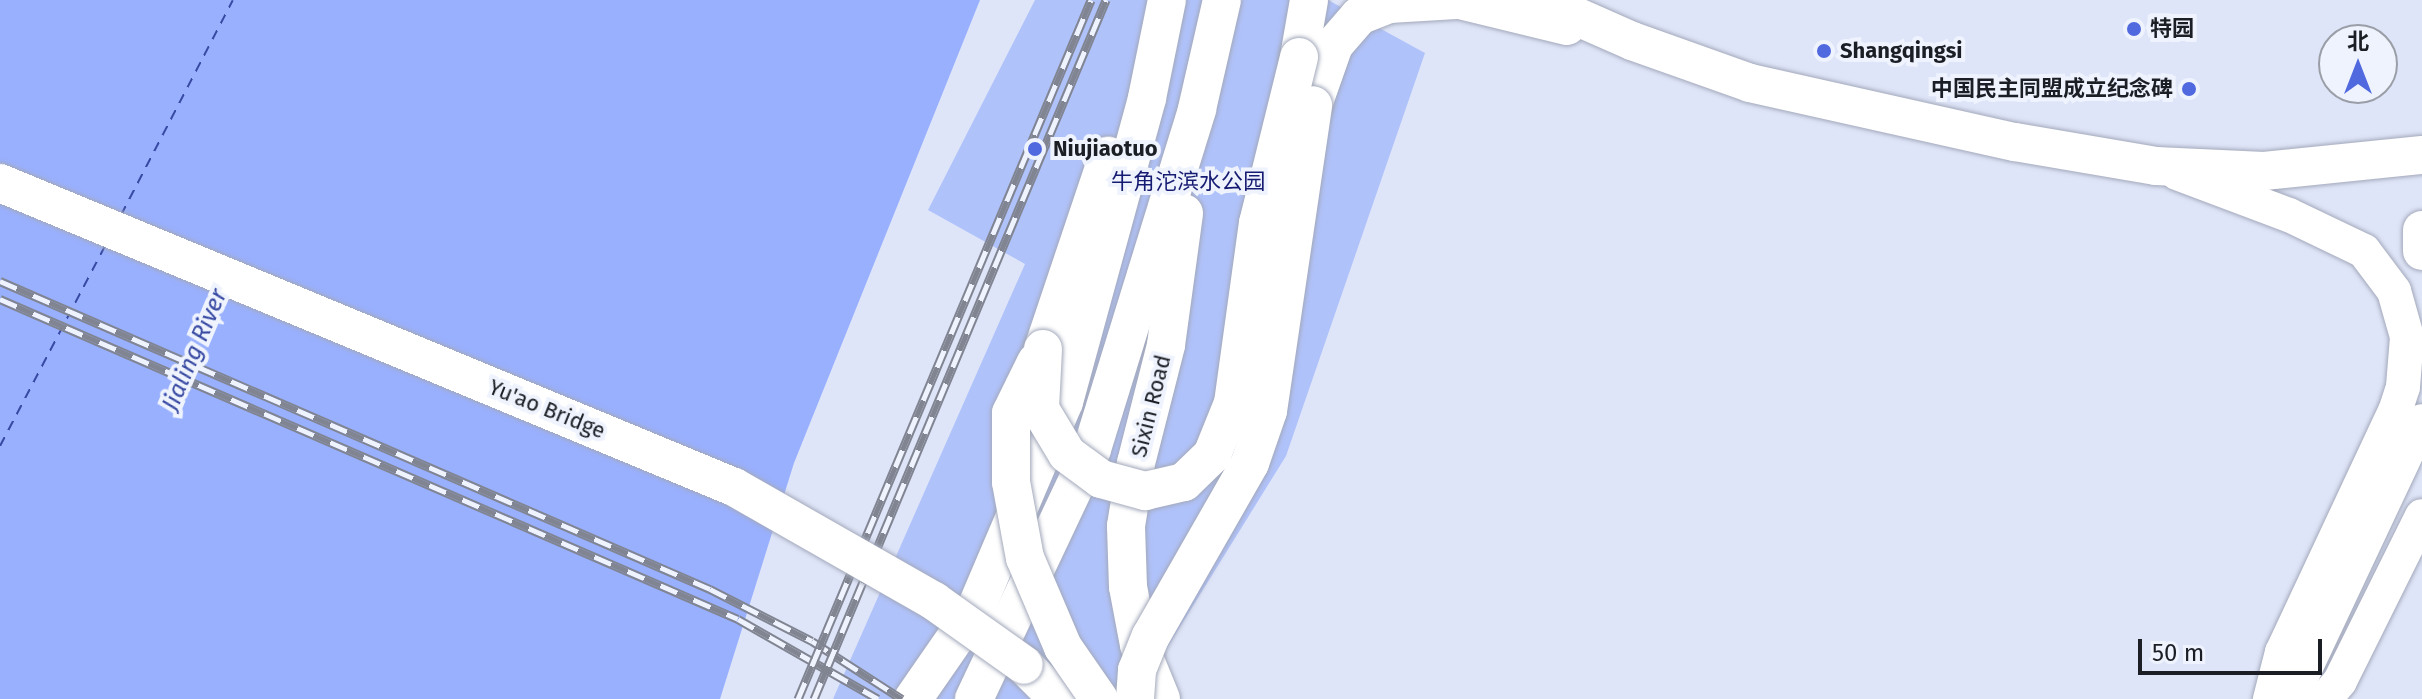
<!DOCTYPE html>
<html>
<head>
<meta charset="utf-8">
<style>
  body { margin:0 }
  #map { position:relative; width:2422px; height:699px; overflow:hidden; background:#dfe5f8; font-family:"Fira Sans","Noto Sans SC",sans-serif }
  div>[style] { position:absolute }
  .green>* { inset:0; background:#b0c2fa }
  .water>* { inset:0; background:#99b0fe }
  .ferry>* { height:2px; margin-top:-1px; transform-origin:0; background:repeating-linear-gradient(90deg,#3749a2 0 10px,transparent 0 18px) }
  .roads { filter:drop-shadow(0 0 2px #a3a9bb) drop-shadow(0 0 2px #a3a9bb) }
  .secondary>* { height:34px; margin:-17px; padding:0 17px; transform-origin:17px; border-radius:17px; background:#fff }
  .primary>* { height:38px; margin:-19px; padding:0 19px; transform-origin:19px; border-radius:19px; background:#fff }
  .rail>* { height:9px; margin-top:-4.5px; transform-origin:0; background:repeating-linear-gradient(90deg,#eff3fe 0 18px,#818592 0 36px); box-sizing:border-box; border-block:2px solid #818592 }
  .bridges { filter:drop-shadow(0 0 2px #a3a9bb) drop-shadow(0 0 2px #a3a9bb) }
  .primary-bridge>* { height:38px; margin:-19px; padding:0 19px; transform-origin:19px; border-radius:19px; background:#fff }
  .dots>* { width:22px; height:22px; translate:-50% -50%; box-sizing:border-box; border:4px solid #eff3fe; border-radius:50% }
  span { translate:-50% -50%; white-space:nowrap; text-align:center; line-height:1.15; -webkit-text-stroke:8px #eff3fe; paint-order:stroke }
  .poi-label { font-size:22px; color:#1b1e24; font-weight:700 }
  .left { translate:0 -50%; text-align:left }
  .right { translate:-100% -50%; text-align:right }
  .park-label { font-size:22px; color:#161b72 }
  .street-label { font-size:22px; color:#1b1e24 }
  .water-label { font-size:24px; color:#3749a2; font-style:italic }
  .north { position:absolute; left:2318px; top:24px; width:80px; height:80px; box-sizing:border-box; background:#eff3fe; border:2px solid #9a9ea7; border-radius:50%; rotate:0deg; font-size:22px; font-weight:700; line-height:32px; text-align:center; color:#1b1e24 }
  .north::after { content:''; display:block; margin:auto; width:28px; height:36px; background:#5069df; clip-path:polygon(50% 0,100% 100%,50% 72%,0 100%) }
  .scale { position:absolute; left:2138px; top:639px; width:184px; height:36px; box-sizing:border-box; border:4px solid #1b1e24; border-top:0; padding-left:10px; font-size:24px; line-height:28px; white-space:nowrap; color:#1b1e24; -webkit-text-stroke:6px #eff3fe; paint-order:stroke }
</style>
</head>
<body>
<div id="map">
  <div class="green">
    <i style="clip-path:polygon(1035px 0,1328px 0,1425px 53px,1286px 456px,1163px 654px,1112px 689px,1053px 699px,833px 699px,1025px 264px,928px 210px)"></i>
  </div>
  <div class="water">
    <i style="clip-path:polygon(0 0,980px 0,794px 463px,720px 699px,0 699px)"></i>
  </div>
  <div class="ferry">
    <i style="left:121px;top:215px;width:242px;rotate:-62.5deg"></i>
    <i style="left:0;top:446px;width:226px;rotate:-62.3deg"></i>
  </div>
  <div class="roads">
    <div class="secondary">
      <i style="left:2177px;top:173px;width:120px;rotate:20.6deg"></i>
      <i style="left:2289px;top:215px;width:83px;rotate:25.6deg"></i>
      <i style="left:2364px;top:251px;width:50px;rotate:53.1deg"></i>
      <i style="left:2394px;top:291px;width:48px;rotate:74.2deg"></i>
      <i style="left:2407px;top:337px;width:50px;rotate:94.6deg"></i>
      <i style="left:2403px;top:387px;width:25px;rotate:108deg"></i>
      <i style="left:2395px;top:411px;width:266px;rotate:115.1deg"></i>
      <i style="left:2282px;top:652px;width:49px;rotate:104.3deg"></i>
      <i style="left:2291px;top:699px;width:307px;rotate:-64.8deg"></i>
      <i style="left:2325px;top:699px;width:23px;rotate:-50deg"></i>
      <i style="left:2340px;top:681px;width:184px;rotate:-63.6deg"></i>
    </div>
    <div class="primary">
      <i style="left:1460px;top:0;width:110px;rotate:13.7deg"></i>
      <i style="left:1539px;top:0;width:102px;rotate:23.8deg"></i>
      <i style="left:1632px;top:41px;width:125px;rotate:19.6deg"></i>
      <i style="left:1750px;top:83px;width:271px;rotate:12.6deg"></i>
      <i style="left:2015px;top:142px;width:143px;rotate:9.7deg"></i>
      <i style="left:2156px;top:166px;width:108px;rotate:2.7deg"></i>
      <i style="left:2264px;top:171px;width:159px;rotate:-5.8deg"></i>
      <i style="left:1299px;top:57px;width:58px;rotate:-80deg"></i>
      <i style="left:1313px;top:105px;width:64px;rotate:-70.7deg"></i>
      <i style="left:1334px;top:45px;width:38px;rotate:-49deg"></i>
      <i style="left:1359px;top:16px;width:32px;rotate:-22deg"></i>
      <i style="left:1389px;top:4px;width:67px;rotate:-3.4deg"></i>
      <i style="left:2422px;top:230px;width:21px;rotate:90deg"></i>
      <i style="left:1043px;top:349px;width:204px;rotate:-71.4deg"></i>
      <i style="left:1024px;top:665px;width:48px;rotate:45deg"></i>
      <i style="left:913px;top:699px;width:111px;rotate:-55.3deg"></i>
      <i style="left:976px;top:608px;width:224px;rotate:-66.9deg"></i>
      <i style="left:1064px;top:402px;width:315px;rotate:-74.7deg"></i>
      <i style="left:1147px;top:98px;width:100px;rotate:-78.5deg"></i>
      <i style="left:974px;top:699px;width:276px;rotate:-64.7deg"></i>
      <i style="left:1092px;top:449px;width:356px;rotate:-72.8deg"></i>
      <i style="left:1197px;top:109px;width:112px;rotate:-77.1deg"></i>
      <i style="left:1161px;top:699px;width:58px;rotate:-112.2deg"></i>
      <i style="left:1139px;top:645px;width:59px;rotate:-100.7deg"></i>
      <i style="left:1128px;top:587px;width:61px;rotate:-91.9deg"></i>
      <i style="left:1126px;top:526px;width:64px;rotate:-81deg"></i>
      <i style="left:1136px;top:463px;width:122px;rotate:-75.7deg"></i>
      <i style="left:1166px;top:345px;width:133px;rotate:-82.2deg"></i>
    </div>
  </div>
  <div class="rail">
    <i style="left:0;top:281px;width:774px;rotate:23.45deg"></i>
    <i style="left:710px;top:589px;width:114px;rotate:27deg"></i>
    <i style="left:812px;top:641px;width:107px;rotate:32.8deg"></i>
    <i style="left:0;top:299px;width:804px;rotate:23.44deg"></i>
    <i style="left:738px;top:619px;width:161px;rotate:29.7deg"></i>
    <i style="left:798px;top:699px;width:758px;rotate:-67.26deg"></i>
    <i style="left:814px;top:699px;width:758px;rotate:-67.33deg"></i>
  </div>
  <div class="bridges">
    <div class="primary-bridge">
      <i style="left:0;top:183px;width:794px;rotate:22.5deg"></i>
      <i style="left:734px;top:487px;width:230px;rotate:29.7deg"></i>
      <i style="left:934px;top:601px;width:110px;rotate:35.4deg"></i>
      <i style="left:1043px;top:349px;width:60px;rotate:92.9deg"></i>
      <i style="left:1040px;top:409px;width:52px;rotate:59deg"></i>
      <i style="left:1067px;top:454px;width:42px;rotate:36.3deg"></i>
      <i style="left:1101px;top:479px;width:46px;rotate:15.3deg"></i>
      <i style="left:1145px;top:491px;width:40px;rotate:-13deg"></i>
      <i style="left:1184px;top:482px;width:39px;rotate:-44deg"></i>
      <i style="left:1212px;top:455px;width:56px;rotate:-68deg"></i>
      <i style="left:1233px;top:403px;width:182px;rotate:-82.1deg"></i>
      <i style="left:1258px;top:223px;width:171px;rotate:-76.1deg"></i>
      <i style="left:1036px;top:362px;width:57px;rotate:116.1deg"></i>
      <i style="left:1011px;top:413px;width:69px;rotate:90deg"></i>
      <i style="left:1011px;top:482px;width:77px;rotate:79.6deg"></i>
      <i style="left:1025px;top:558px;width:97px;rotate:66.9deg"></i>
      <i style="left:1063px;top:647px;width:63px;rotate:55.3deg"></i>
      <i style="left:1135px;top:699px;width:29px;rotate:-86deg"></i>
      <i style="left:1137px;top:670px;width:37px;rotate:-68deg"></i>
      <i style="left:1151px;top:636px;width:199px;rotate:-60.2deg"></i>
      <i style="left:1250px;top:463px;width:55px;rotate:-70.9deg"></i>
      <i style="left:1268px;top:411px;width:309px;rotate:-81.6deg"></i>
    </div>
  </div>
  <div class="dots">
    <i style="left:2134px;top:29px;background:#5069df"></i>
    <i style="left:1824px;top:51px;background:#5069df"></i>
    <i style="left:2189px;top:89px;background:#5069df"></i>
    <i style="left:1035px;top:149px;background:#5069df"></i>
  </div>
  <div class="poi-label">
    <span class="left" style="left:2150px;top:29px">特园</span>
    <span class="left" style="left:1840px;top:51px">Shangqingsi</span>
    <span class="right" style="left:2173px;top:89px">中国民主同盟成立纪念碑</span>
    <span class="left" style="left:1053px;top:149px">Niujiaotuo</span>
  </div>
  <div class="park-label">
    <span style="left:1188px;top:182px">牛角沱滨水公园</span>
  </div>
  <div class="street-label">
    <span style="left:1151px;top:406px;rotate:-76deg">Sixin Road</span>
    <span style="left:547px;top:409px;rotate:22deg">Yu'ao Bridge</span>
  </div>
  <div class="water-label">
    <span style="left:195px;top:350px;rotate:-67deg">Jialing River</span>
  </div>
  <div class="north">北</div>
  <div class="scale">50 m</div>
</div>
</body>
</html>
